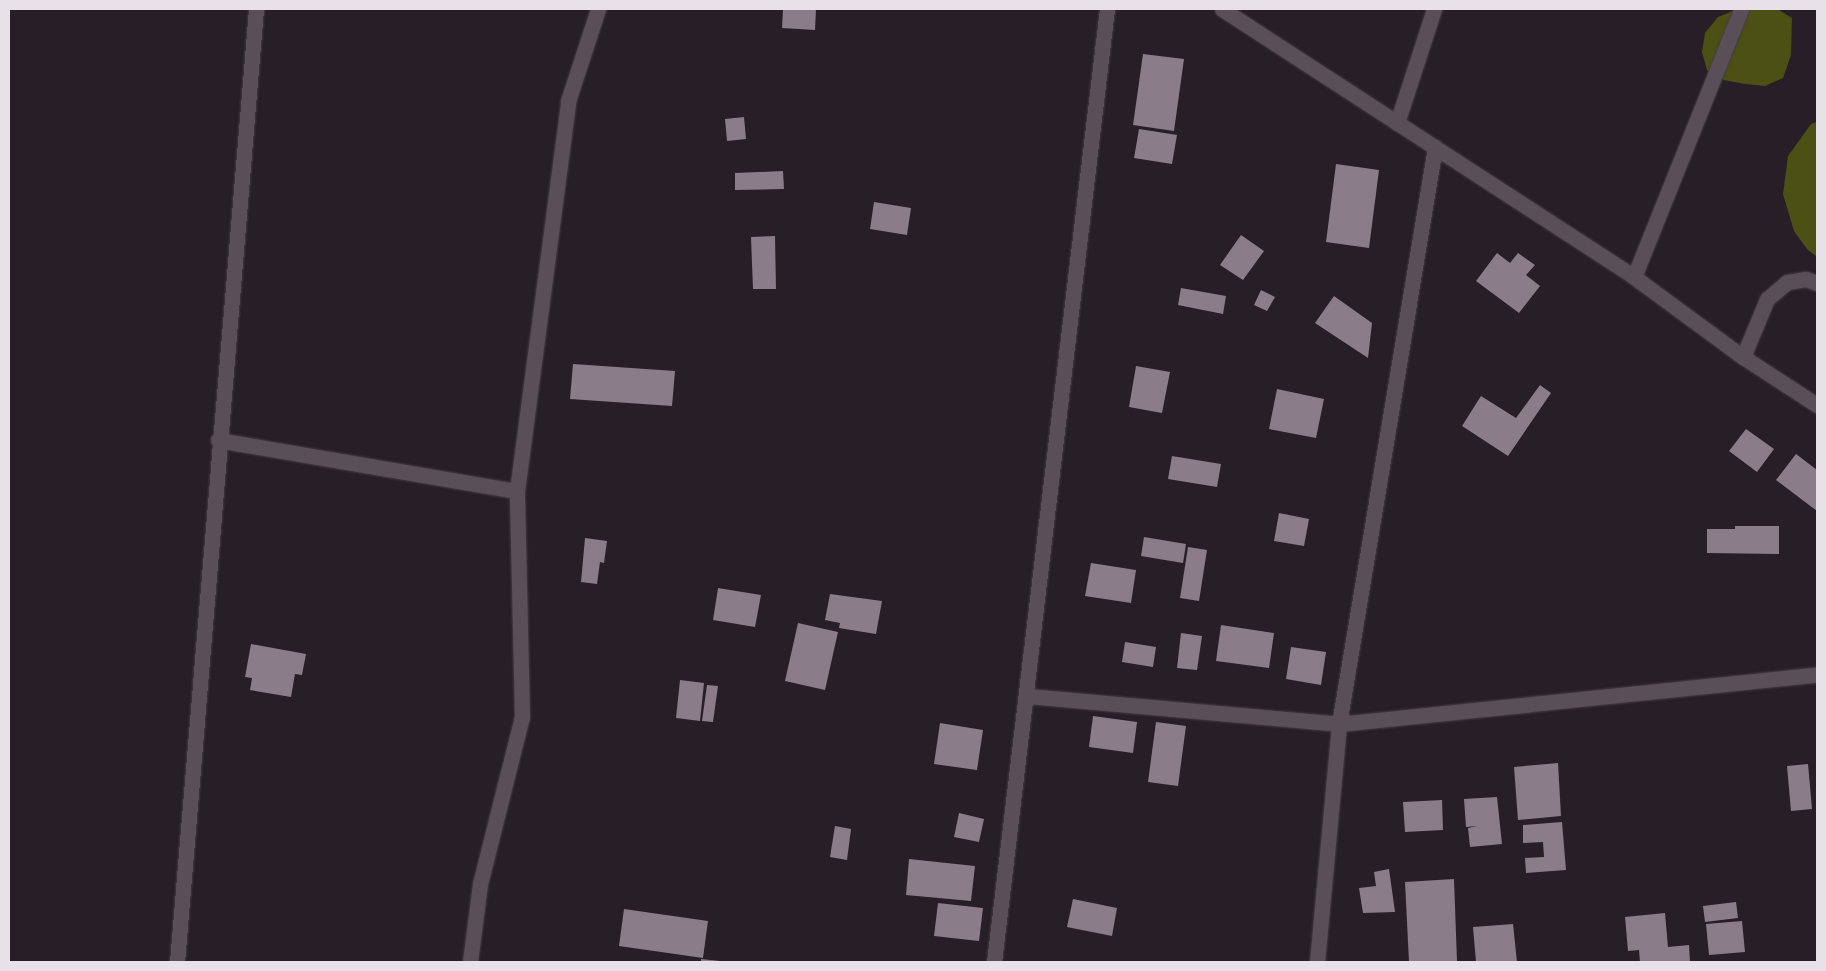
<!DOCTYPE html>
<html>
<head>
<meta charset="utf-8">
<style>
  body { margin:0 }
  #map { position:relative; width:1826px; height:971px; overflow:hidden; background:#281e27; font-family:Signika,sans-serif }
  div>[style] { position:absolute }
  .forest>* { inset:0; background:#4c5014 }
  .building>* { inset:0; background:#8a7d89 }
  .roads { filter:drop-shadow(0 0 1px #453c44) drop-shadow(0 0 1px #453c44) }
  .street>* { height:15px; margin:-7.5px; padding:0 7.5px; transform-origin:7.5px; border-radius:7.5px; background:#5a4e59 }
  span { translate:-50% -50%; white-space:nowrap; text-align:center; line-height:1.15; -webkit-text-stroke:4px #0e0a0e; paint-order:stroke }
  .frame { position:absolute; inset:0; border:10px solid #e8e1e7; pointer-events:none }
</style>
</head>
<body>
<div id="map">
  <div class="forest">
    <i style="clip-path:polygon(1738px 9px,1777px 9px,1792px 18px,1791px 55px,1783px 78px,1765px 86px,1745px 84px,1724px 80px,1707px 70px,1702px 52px,1705px 33px,1718px 17px)"></i>
    <i style="clip-path:polygon(1817px 122px,1817px 257px,1807px 249px,1794px 231px,1783px 194px,1788px 156px,1811px 124px)"></i>
  </div>
  <div class="building">
    <i style="clip-path:polygon(783px 9px,816px 9px,815px 30px,782px 28px)"></i>
    <i style="clip-path:polygon(1143px 54px,1184px 59px,1174px 131px,1133px 125px)"></i>
    <i style="clip-path:polygon(744px 117px,746px 139px,727px 141px,725px 119px)"></i>
    <i style="clip-path:polygon(1139px 129px,1177px 135px,1172px 164px,1134px 158px)"></i>
    <i style="clip-path:polygon(1336px 164px,1379px 170px,1369px 248px,1326px 242px)"></i>
    <i style="clip-path:polygon(783px 171px,784px 189px,735px 190px,735px 173px)"></i>
    <i style="clip-path:polygon(874px 202px,911px 208px,907px 235px,870px 229px)"></i>
    <i style="clip-path:polygon(1241px 235px,1264px 251px,1243px 280px,1220px 265px)"></i>
    <i style="clip-path:polygon(775px 236px,776px 289px,753px 289px,751px 237px)"></i>
    <i style="clip-path:polygon(1497px 253px,1510px 263px,1518px 253px,1535px 265px,1526px 275px,1540px 286px,1519px 313px,1476px 281px)"></i>
    <i style="clip-path:polygon(1181px 288px,1226px 296px,1223px 314px,1178px 305px)"></i>
    <i style="clip-path:polygon(1261px 290px,1275px 297px,1267px 311px,1254px 305px)"></i>
    <i style="clip-path:polygon(1334px 296px,1372px 323px,1368px 358px,1315px 323px)"></i>
    <i style="clip-path:polygon(573px 364px,675px 371px,672px 406px,570px 399px)"></i>
    <i style="clip-path:polygon(1136px 366px,1170px 372px,1162px 413px,1129px 407px)"></i>
    <i style="clip-path:polygon(1540px 385px,1551px 393px,1508px 456px,1462px 426px,1481px 396px,1516px 418px)"></i>
    <i style="clip-path:polygon(1277px 389px,1324px 399px,1316px 438px,1269px 429px)"></i>
    <i style="clip-path:polygon(1746px 429px,1774px 449px,1757px 472px,1729px 451px)"></i>
    <i style="clip-path:polygon(1796px 454px,1817px 470px,1817px 511px,1776px 480px)"></i>
    <i style="clip-path:polygon(1172px 456px,1221px 464px,1217px 487px,1168px 479px)"></i>
    <i style="clip-path:polygon(1279px 513px,1309px 519px,1304px 546px,1274px 541px)"></i>
    <i style="clip-path:polygon(1735px 526px,1779px 526px,1779px 554px,1707px 553px,1707px 529px,1735px 529px)"></i>
    <i style="clip-path:polygon(1144px 537px,1186px 544px,1183px 563px,1141px 556px)"></i>
    <i style="clip-path:polygon(585px 538px,607px 541px,604px 563px,600px 562px,597px 584px,581px 582px)"></i>
    <i style="clip-path:polygon(1188px 547px,1207px 550px,1199px 601px,1180px 598px)"></i>
    <i style="clip-path:polygon(1091px 563px,1136px 570px,1131px 603px,1085px 596px)"></i>
    <i style="clip-path:polygon(718px 588px,761px 595px,755px 627px,713px 620px)"></i>
    <i style="clip-path:polygon(830px 594px,882px 601px,876px 634px,839px 628px,840px 623px,825px 620px)"></i>
    <i style="clip-path:polygon(798px 623px,838px 632px,825px 690px,785px 681px)"></i>
    <i style="clip-path:polygon(1221px 625px,1274px 633px,1269px 668px,1216px 661px)"></i>
    <i style="clip-path:polygon(1181px 633px,1202px 636px,1197px 670px,1177px 668px)"></i>
    <i style="clip-path:polygon(1125px 642px,1156px 647px,1153px 667px,1122px 662px)"></i>
    <i style="clip-path:polygon(251px 644px,306px 654px,302px 675px,295px 674px,291px 697px,250px 690px,252px 678px,245px 677px)"></i>
    <i style="clip-path:polygon(1291px 647px,1326px 652px,1321px 685px,1286px 679px)"></i>
    <i style="clip-path:polygon(680px 680px,704px 683px,700px 721px,676px 718px)"></i>
    <i style="clip-path:polygon(707px 685px,718px 686px,713px 722px,702px 721px)"></i>
    <i style="clip-path:polygon(1093px 716px,1137px 722px,1133px 753px,1089px 747px)"></i>
    <i style="clip-path:polygon(1156px 722px,1186px 726px,1178px 786px,1148px 782px)"></i>
    <i style="clip-path:polygon(940px 723px,983px 730px,977px 770px,934px 764px)"></i>
    <i style="clip-path:polygon(1558px 763px,1561px 816px,1518px 820px,1514px 767px)"></i>
    <i style="clip-path:polygon(1808px 764px,1812px 809px,1791px 811px,1787px 766px)"></i>
    <i style="clip-path:polygon(1497px 797px,1502px 844px,1470px 847px,1468px 828px,1478px 826px,1466px 827px,1464px 799px)"></i>
    <i style="clip-path:polygon(1442px 800px,1443px 830px,1405px 832px,1403px 802px)"></i>
    <i style="clip-path:polygon(959px 813px,984px 819px,979px 842px,954px 837px)"></i>
    <i style="clip-path:polygon(1562px 822px,1566px 870px,1526px 873px,1525px 858px,1544px 857px,1543px 842px,1523px 843px,1523px 825px)"></i>
    <i style="clip-path:polygon(835px 826px,851px 829px,847px 860px,830px 857px)"></i>
    <i style="clip-path:polygon(909px 859px,975px 866px,971px 901px,906px 895px)"></i>
    <i style="clip-path:polygon(1389px 869px,1395px 912px,1363px 913px,1359px 888px,1376px 886px,1374px 872px)"></i>
    <i style="clip-path:polygon(1454px 879px,1457px 962px,1409px 962px,1405px 882px)"></i>
    <i style="clip-path:polygon(1073px 899px,1117px 908px,1112px 936px,1067px 927px)"></i>
    <i style="clip-path:polygon(1736px 902px,1738px 918px,1705px 922px,1703px 906px)"></i>
    <i style="clip-path:polygon(938px 903px,983px 908px,979px 941px,934px 936px)"></i>
    <i style="clip-path:polygon(624px 909px,708px 921px,703px 958px,619px 946px)"></i>
    <i style="clip-path:polygon(1665px 913px,1668px 947px,1689px 945px,1690px 962px,1640px 962px,1639px 950px,1628px 951px,1625px 917px)"></i>
    <i style="clip-path:polygon(1742px 921px,1745px 952px,1709px 955px,1706px 924px)"></i>
    <i style="clip-path:polygon(1513px 924px,1517px 962px,1476px 962px,1473px 927px)"></i>
    <i style="clip-path:polygon(701px 959px,720px 961px,720px 962px,701px 962px)"></i>
  </div>
  <div class="roads">
    <div class="street">
      <i style="left:1222px;top:9px;width:491px;rotate:33deg"></i>
      <i style="left:1634px;top:277px;width:135px;rotate:36.3deg"></i>
      <i style="left:1743px;top:357px;width:88px;rotate:33deg"></i>
      <i style="left:1397px;top:123px;width:120px;rotate:-72deg"></i>
      <i style="left:1634px;top:277px;width:289px;rotate:-68.2deg"></i>
      <i style="left:1743px;top:357px;width:63px;rotate:-67.5deg"></i>
      <i style="left:1767px;top:299px;width:26px;rotate:-40deg"></i>
      <i style="left:1787px;top:282px;width:19px;rotate:-9deg"></i>
      <i style="left:1806px;top:279px;width:12px;rotate:20deg"></i>
      <i style="left:218px;top:440px;width:303px;rotate:9.7deg"></i>
      <i style="left:1028px;top:696px;width:312px;rotate:5.1deg"></i>
      <i style="left:1339px;top:724px;width:481px;rotate:-5.9deg"></i>
      <i style="left:177px;top:962px;width:956px;rotate:-85.26deg"></i>
      <i style="left:470px;top:962px;width:79px;rotate:-82.7deg"></i>
      <i style="left:480px;top:884px;width:172px;rotate:-75.9deg"></i>
      <i style="left:522px;top:717px;width:226px;rotate:-91.3deg"></i>
      <i style="left:517px;top:491px;width:393px;rotate:-82.5deg"></i>
      <i style="left:568px;top:101px;width:97px;rotate:-71.9deg"></i>
      <i style="left:994px;top:962px;width:960px;rotate:-83.24deg"></i>
      <i style="left:1317px;top:962px;width:239px;rotate:-84.7deg"></i>
      <i style="left:1339px;top:724px;width:585px;rotate:-80.55deg"></i>
    </div>
  </div>
  <div class="frame"></div>
</div>
</body>
</html>
